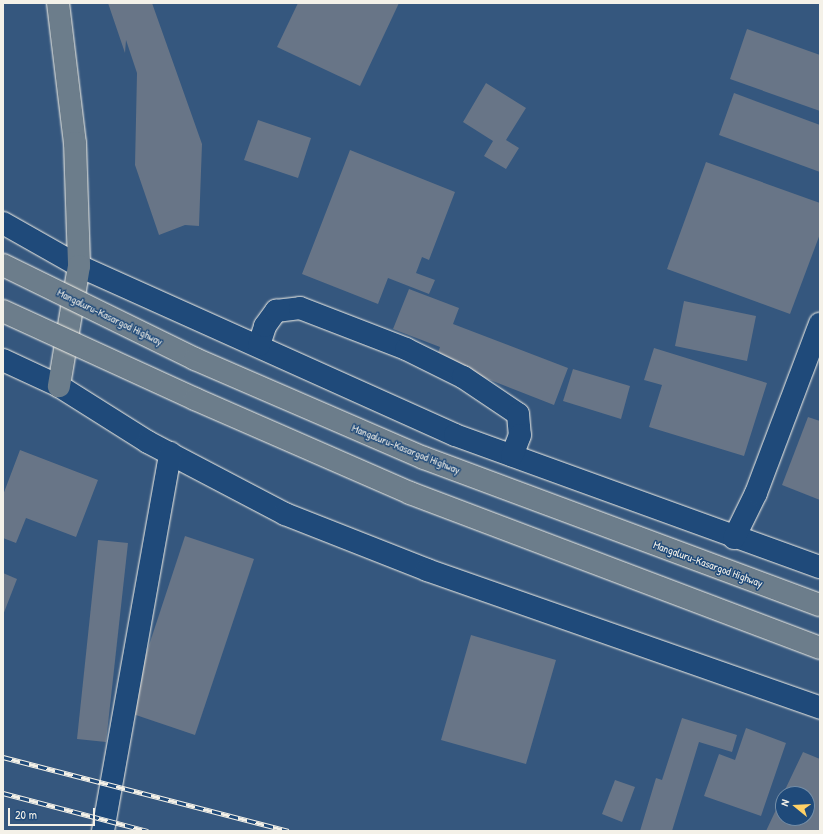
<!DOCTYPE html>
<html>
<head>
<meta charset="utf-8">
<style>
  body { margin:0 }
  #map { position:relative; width:823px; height:834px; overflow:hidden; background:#35577e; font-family:"Patrick Hand",sans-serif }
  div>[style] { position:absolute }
  .building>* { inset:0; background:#687587 }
  .roads { filter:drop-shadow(0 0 1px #f4f1e8) drop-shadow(0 0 1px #f4f1e8) }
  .minor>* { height:22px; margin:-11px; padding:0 11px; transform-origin:11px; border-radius:11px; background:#1f4a7a }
  .major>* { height:22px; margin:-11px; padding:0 11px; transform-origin:11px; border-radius:11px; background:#6c7d8b }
  .rail>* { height:4.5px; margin-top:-2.25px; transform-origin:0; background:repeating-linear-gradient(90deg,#1f4a7a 0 9px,#f4f1e8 0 18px); box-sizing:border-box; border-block:1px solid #f4f1e8 }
  .bridges { filter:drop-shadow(0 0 1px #f4f1e8) drop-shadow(0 0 1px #f4f1e8) }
  .highway-bridge>* { height:22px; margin:-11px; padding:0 11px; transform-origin:11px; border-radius:11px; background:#6c7d8b }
  span { translate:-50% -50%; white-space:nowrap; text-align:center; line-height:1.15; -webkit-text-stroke:3px #1f4a7a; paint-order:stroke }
  .street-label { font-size:11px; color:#f4f1e8 }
  .frame { position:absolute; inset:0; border:4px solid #f4f1e8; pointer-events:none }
  .north { position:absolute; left:775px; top:786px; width:40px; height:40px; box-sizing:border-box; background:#1f4a7a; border:1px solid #748da6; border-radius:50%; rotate:288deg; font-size:11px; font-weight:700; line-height:16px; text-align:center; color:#f4f1e8 }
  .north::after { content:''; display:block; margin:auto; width:14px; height:18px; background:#ffd166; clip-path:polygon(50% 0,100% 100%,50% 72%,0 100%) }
  .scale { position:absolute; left:8px; top:808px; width:87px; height:18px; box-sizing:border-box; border:2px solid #f4f1e8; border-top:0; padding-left:5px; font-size:12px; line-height:14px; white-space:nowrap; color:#f4f1e8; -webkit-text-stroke:3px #1f4a7a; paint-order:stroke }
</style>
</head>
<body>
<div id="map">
  <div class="building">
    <i style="clip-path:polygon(108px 3px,152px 3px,202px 144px,199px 226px,185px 225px,159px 235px,135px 165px,137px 73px,126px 40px,125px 53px)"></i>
    <i style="clip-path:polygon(298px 3px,399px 3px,360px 86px,277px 47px)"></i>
    <i style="clip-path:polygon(747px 29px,820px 55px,820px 111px,730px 79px)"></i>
    <i style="clip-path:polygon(486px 83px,526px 108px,506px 140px,519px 148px,506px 169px,484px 156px,493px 141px,463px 122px)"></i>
    <i style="clip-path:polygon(734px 93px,820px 125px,820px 172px,719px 135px)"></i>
    <i style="clip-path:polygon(258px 120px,311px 138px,298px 178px,244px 160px)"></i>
    <i style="clip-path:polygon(350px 150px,455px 192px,429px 260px,422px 257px,416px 273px,435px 280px,429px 294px,388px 278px,378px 304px,302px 274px)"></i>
    <i style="clip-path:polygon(706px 162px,820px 203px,820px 234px,790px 314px,667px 269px)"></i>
    <i style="clip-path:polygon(409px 289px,459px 308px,453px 324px,568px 368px,554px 405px,436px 359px,440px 347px,393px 329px)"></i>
    <i style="clip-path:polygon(684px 301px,756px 316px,747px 361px,675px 346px)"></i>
    <i style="clip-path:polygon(654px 348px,767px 383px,744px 456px,649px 427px,662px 385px,644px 380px)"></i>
    <i style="clip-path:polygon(573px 369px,630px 386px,621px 419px,563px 401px)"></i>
    <i style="clip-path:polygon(808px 417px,820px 421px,820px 500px,782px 485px)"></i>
    <i style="clip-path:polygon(20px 450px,98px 480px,76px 537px,26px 518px,16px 543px,3px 538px,3px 495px)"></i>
    <i style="clip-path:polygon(185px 536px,254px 559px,195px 735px,127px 712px)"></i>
    <i style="clip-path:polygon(98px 540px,128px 543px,106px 742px,77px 739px)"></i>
    <i style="clip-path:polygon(3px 573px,17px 579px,3px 615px)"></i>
    <i style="clip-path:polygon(471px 635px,556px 660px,526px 764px,441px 740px)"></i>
    <i style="clip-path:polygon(682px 718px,737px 735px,732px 752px,699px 742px,672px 831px,640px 831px,656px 778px,662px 780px)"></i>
    <i style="clip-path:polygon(746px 728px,786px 743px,761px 816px,704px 796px,719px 754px,735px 760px)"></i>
    <i style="clip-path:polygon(803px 752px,820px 759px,820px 831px,766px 831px,783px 795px,783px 818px,807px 818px,807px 794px,783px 794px)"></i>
    <i style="clip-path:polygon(615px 780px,635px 787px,622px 822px,602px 814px)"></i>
  </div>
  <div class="roads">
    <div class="minor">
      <i style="left:3px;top:223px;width:87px;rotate:29.5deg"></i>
      <i style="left:79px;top:266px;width:412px;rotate:24.2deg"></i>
      <i style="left:455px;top:435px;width:388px;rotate:19.9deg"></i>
      <i style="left:259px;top:345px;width:20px;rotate:-72deg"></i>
      <i style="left:265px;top:326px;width:19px;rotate:-54deg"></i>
      <i style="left:276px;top:311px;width:24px;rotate:-7deg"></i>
      <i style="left:300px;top:308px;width:114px;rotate:21.1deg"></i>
      <i style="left:406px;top:349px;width:64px;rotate:26.2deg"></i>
      <i style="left:463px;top:377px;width:66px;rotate:33.9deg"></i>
      <i style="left:518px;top:414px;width:21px;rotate:85deg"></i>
      <i style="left:520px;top:435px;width:22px;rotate:111deg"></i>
      <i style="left:3px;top:360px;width:62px;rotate:24.9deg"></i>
      <i style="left:59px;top:386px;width:105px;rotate:32.2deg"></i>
      <i style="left:148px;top:442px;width:155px;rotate:27.7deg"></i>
      <i style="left:285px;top:514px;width:153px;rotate:21.5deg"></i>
      <i style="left:427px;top:570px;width:417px;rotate:19.3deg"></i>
      <i style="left:734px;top:538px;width:50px;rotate:-63.9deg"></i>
      <i style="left:756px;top:493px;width:181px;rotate:-69.3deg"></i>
      <i style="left:103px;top:831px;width:384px;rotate:-79.9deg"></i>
    </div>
    <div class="major">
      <i style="left:58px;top:3px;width:141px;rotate:83.1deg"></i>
      <i style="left:75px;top:143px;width:123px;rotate:88.1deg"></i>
      <i style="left:79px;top:266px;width:122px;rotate:99.5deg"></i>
    </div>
  </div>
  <div class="rail">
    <i style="left:3px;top:757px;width:295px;rotate:14.5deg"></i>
    <i style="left:3px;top:793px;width:150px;rotate:14.7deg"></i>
  </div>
  <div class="bridges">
    <div class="highway-bridge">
      <i style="left:3px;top:265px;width:214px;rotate:26.1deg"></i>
      <i style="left:195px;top:359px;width:249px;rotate:23.4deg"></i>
      <i style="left:424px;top:458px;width:422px;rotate:20.4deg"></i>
      <i style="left:3px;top:311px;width:211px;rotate:24.6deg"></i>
      <i style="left:195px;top:399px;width:235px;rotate:23.6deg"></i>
      <i style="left:410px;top:493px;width:438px;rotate:20.7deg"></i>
    </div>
  </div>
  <div class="street-label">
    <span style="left:110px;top:317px;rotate:26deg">Mangaluru-Kasargod Highway</span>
    <span style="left:406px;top:449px;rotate:22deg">Mangaluru-Kasargod Highway</span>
    <span style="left:708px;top:564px;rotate:20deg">Mangaluru-Kasargod Highway</span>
  </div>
  <div class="frame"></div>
  <div class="north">N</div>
  <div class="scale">20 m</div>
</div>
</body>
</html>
